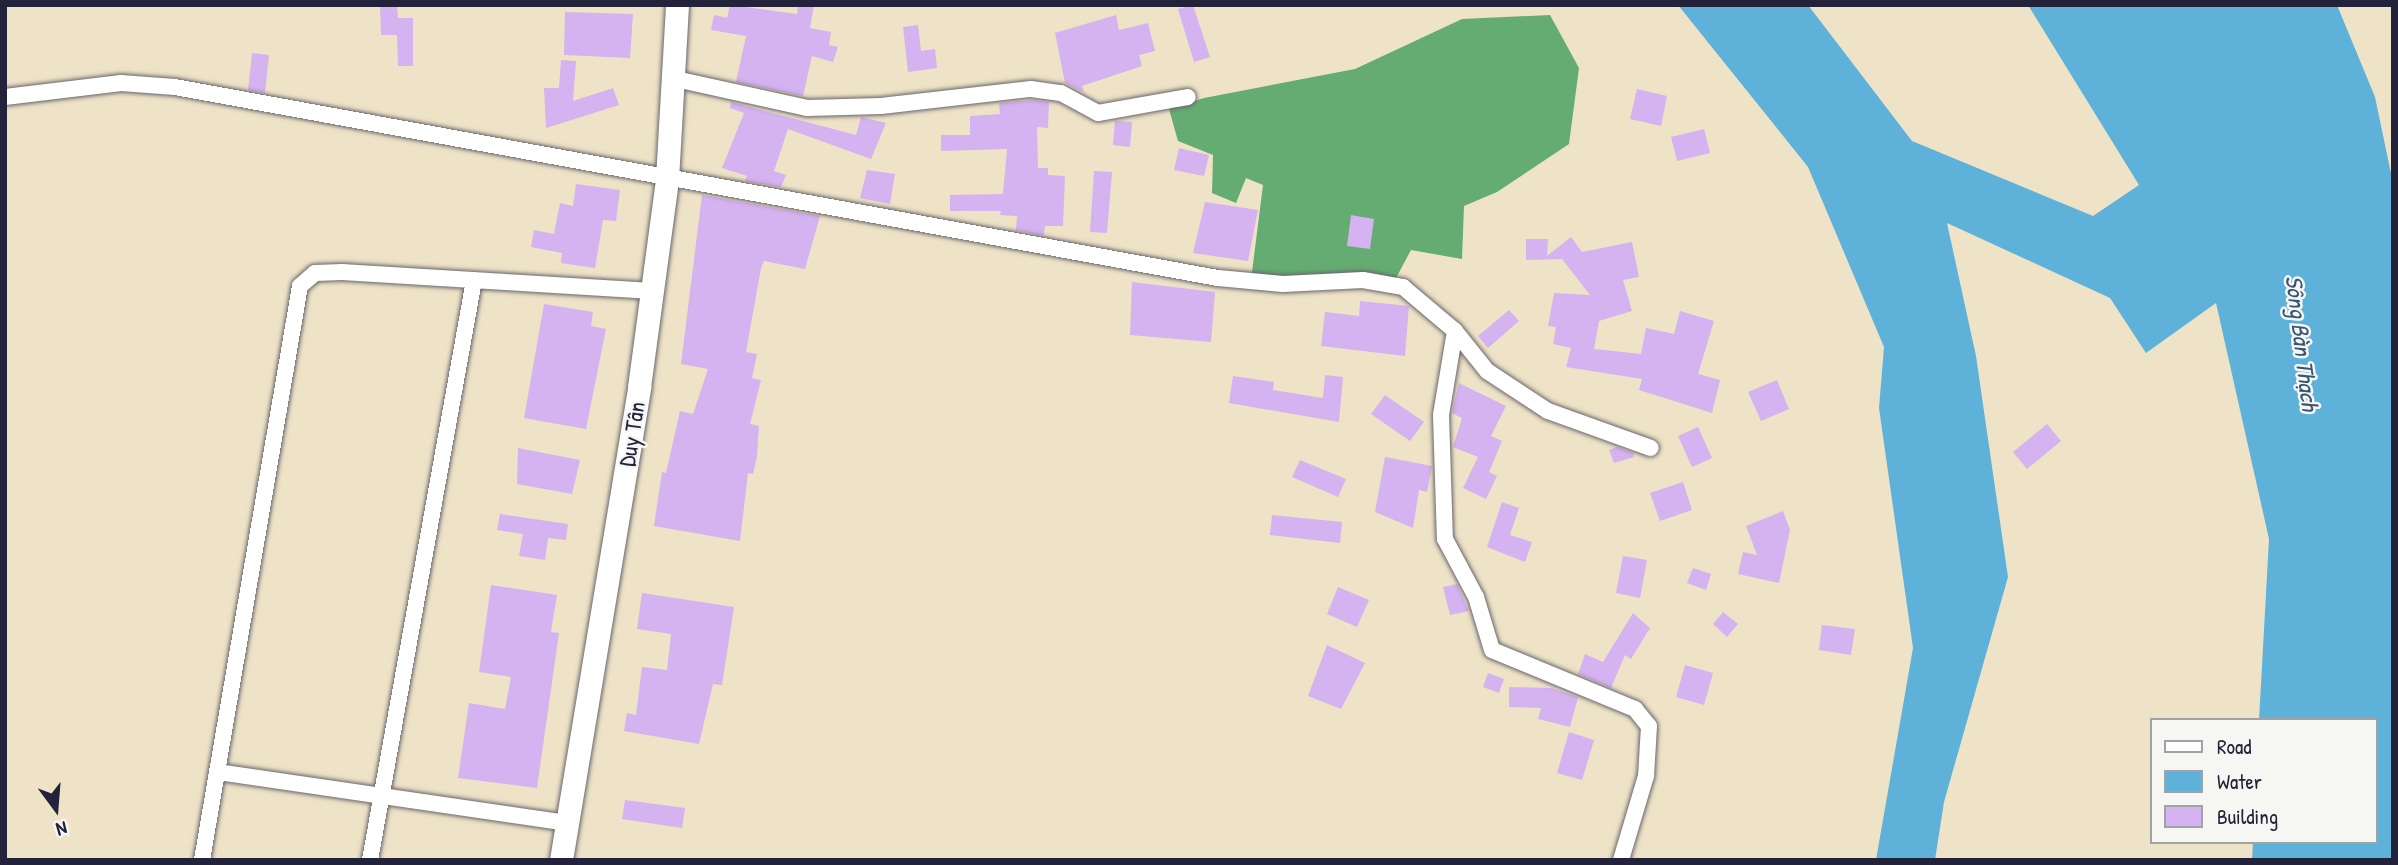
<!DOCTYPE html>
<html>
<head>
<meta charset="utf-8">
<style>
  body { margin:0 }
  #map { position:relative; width:2398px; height:865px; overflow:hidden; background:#eee3c7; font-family:"Patrick Hand",sans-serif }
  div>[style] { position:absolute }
  .forest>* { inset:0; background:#64ac72 }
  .water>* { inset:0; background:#5eb2da }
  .building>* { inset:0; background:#d5b2f0 }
  .roads { filter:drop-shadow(0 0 2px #69666c) drop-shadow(0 0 2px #69666c) }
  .street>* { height:16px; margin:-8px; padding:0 8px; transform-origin:8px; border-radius:8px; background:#fff }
  .secondary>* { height:23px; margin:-11.5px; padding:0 11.5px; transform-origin:11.5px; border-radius:11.5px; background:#fff }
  span { translate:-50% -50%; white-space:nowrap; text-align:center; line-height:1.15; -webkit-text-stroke:5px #f6f6f2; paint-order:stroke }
  .street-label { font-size:23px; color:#22223b }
  .water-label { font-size:24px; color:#375473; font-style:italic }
  .frame { position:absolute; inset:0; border:7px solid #22223b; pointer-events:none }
  .legend { position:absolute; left:2150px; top:718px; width:228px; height:126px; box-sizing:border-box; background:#f6f6f2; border:2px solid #a1a1a9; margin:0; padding:9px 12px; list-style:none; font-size:21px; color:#22223b }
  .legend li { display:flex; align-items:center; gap:14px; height:35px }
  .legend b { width:35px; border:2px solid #a1a1a9 }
  .north { position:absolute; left:21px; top:774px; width:70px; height:70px; -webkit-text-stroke:5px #f6f6f2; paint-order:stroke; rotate:164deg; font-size:19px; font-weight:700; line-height:28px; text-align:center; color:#22223b }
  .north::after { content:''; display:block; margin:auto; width:24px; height:32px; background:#22223b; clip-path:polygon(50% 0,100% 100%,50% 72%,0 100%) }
</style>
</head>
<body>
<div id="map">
  <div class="forest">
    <i style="clip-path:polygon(1550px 15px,1579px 68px,1569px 144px,1497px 192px,1464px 206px,1462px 259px,1411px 250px,1395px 280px,1251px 280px,1263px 185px,1246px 178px,1236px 203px,1212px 193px,1213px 155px,1178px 141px,1169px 109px,1204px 98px,1355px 69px,1462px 19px)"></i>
  </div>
  <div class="water">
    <i style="clip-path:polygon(1678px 5px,1808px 5px,1912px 141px,2093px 216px,2139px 185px,2028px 5px,2337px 5px,2375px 97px,2393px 183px,2393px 860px,2252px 860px,2253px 842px,2375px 842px,2375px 720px,2259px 720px,2269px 539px,2216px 303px,2146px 353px,2110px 298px,1947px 223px,1976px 356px,2008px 577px,1944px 802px,1935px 860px,1876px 860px,1913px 648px,1879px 408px,1884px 347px,1808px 167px)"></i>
  </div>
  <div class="building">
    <i style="clip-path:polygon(380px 5px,397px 5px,398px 18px,413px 18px,413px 66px,398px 66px,397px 35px,381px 35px)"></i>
    <i style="clip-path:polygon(730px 5px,797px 14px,798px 5px,814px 5px,810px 28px,831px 32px,829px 45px,838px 47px,833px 62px,812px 56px,803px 96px,736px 82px,746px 36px,711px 30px,714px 15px,727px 18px)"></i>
    <i style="clip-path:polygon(1193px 5px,1210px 57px,1194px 62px,1178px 9px)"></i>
    <i style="clip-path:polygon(565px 12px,633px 14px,630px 58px,564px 55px)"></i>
    <i style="clip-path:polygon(1116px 15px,1119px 30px,1148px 23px,1155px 51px,1139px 55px,1142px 66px,1082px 86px,1084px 92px,1065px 83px,1055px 33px)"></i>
    <i style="clip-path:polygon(918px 25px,921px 51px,935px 49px,937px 68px,908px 72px,903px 27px)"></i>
    <i style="clip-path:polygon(252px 53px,269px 55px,265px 93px,248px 90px)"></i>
    <i style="clip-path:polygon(561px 60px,576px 61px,573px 101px,613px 88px,619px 105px,546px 128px,544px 88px,559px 88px)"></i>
    <i style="clip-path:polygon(1637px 89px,1667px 96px,1661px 126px,1630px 119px)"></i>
    <i style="clip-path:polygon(1031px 100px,1049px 102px,1048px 128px,1037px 127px,1038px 168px,1048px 168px,1048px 175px,1065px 176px,1063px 226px,1045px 226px,1044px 235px,1040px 235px,1016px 230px,1017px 216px,1000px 215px,1001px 211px,950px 211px,950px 195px,1003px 194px,1007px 149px,941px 151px,941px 135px,970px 135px,970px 116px,1000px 114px,999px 103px)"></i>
    <i style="clip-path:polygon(731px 102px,856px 135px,861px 117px,886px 123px,871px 159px,788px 129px,774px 171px,786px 175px,781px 187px,745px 181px,747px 176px,722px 168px,744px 113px,730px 108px)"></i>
    <i style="clip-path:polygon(1115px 121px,1132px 122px,1130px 147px,1113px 145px)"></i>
    <i style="clip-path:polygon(1704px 129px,1710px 153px,1677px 161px,1671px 137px)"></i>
    <i style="clip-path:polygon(1179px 148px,1209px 155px,1204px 176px,1174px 170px)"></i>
    <i style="clip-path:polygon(867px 170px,895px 174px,890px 204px,860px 198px)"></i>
    <i style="clip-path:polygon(1094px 171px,1112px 172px,1107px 233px,1090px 232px)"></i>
    <i style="clip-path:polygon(576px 184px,620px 190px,616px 221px,603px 220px,595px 268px,561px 263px,562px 253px,531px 247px,534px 230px,554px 234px,560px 203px,573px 206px)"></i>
    <i style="clip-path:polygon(702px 195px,820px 216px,805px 269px,764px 261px,761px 268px,746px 352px,757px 354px,752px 378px,761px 380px,750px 424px,759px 426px,757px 456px,753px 474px,748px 473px,740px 541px,654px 526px,662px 472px,666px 473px,680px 411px,693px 414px,708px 369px,681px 364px)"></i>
    <i style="clip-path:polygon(1205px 202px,1258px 210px,1248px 261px,1193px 253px)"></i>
    <i style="clip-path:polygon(1351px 215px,1374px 219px,1370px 249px,1347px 246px)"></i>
    <i style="clip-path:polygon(1571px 237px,1582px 252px,1632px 242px,1639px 277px,1623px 280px,1632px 311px,1599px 321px,1594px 349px,1641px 354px,1646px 328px,1674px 334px,1680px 311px,1714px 321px,1698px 374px,1720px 380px,1712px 413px,1639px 390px,1642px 379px,1566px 367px,1571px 348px,1553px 344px,1556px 327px,1548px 326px,1554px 293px,1590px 295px,1562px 259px,1526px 260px,1526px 239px,1548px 239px,1547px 256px)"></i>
    <i style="clip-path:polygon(1132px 282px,1215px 292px,1211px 342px,1130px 335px)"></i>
    <i style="clip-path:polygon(1360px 301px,1409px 306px,1405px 356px,1321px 346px,1325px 312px,1359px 316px)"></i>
    <i style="clip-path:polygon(544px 304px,593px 312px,591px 326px,606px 329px,586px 429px,524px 418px)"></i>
    <i style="clip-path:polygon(1509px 310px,1519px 321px,1488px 348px,1478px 336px)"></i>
    <i style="clip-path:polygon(1325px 375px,1343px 377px,1339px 422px,1229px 403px,1233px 376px,1274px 382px,1273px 390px,1323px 398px)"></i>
    <i style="clip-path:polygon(1777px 380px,1789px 409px,1761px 421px,1748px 392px)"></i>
    <i style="clip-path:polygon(1459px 383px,1506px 406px,1491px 436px,1502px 441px,1489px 472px,1497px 476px,1486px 499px,1463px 488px,1478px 457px,1453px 447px,1462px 418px,1452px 413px)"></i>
    <i style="clip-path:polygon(1385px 395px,1424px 422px,1410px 441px,1371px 414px)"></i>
    <i style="clip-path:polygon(2047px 424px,2061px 441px,2027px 469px,2013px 452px)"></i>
    <i style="clip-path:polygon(1698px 427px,1712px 458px,1692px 467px,1678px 436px)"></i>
    <i style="clip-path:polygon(1617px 447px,1633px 453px,1634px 457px,1614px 463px,1609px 450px)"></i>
    <i style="clip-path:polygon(518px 448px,580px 460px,572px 494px,517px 484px)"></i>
    <i style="clip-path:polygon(1385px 457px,1432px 466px,1427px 492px,1419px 490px,1413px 528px,1375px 512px)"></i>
    <i style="clip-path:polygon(1300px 460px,1346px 479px,1338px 497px,1292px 477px)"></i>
    <i style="clip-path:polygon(1683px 482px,1692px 510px,1660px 521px,1650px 493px)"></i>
    <i style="clip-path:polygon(1502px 502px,1519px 508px,1510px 535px,1532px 542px,1525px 562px,1487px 547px)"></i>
    <i style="clip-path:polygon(1783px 511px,1790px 530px,1779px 583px,1738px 574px,1743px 552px,1757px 555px,1746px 526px)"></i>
    <i style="clip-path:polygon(500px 514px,568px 524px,566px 540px,548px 538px,545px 560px,519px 556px,523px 534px,497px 530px)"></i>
    <i style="clip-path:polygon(1272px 515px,1342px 522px,1340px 543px,1270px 535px)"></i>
    <i style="clip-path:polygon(1623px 556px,1647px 560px,1640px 598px,1616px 593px)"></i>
    <i style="clip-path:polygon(1693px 568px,1711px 574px,1706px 590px,1687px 583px)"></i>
    <i style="clip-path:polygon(1457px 584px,1469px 611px,1450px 615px,1443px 587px)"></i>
    <i style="clip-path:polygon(491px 585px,557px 595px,551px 632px,559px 633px,537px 788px,458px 778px,469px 703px,505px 709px,511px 677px,479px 672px)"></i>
    <i style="clip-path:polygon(1338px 587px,1369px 600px,1357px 627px,1327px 614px)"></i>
    <i style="clip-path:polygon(642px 593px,734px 607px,722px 685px,713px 684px,699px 744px,624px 731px,627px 713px,636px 715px,642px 667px,667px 670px,671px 634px,637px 629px)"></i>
    <i style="clip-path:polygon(1723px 612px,1738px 624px,1727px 637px,1713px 624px)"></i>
    <i style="clip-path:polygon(1633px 613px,1650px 628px,1631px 659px,1625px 655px,1611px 688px,1578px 674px,1585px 654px,1603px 662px)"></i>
    <i style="clip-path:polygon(1822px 625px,1855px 629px,1851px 655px,1819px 650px)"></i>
    <i style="clip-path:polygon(1327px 645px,1365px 663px,1341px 709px,1308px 696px)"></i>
    <i style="clip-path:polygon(1685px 665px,1713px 673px,1704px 705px,1676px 697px)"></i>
    <i style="clip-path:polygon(1488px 673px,1504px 679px,1499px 693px,1483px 687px)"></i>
    <i style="clip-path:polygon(1509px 687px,1551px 688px,1578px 697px,1570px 727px,1538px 719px,1541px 708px,1509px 707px)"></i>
    <i style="clip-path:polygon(1569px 732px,1594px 740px,1582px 780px,1557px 773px)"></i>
    <i style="clip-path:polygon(625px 800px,685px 808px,682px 828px,622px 819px)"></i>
  </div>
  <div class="roads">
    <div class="street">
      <i style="left:671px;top:78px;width:139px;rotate:12.4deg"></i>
      <i style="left:807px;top:108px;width:74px;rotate:-1.5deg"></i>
      <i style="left:881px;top:106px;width:151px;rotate:-6.5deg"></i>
      <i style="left:1031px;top:89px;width:30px;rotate:8deg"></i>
      <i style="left:1061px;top:93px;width:42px;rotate:28.4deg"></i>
      <i style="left:1098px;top:113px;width:91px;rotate:-10.1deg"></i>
      <i style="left:5px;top:97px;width:117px;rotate:-6.9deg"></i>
      <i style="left:121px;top:83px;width:54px;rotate:4.2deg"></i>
      <i style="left:175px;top:87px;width:1060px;rotate:10.38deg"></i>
      <i style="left:1218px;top:278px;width:65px;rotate:5.3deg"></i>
      <i style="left:1283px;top:284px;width:80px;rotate:-2.9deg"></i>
      <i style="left:1363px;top:280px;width:41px;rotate:9.9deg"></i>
      <i style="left:1403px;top:287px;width:68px;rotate:40.2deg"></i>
      <i style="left:1455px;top:331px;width:51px;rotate:51.3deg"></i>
      <i style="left:1487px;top:371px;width:73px;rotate:33.3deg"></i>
      <i style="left:1548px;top:411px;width:109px;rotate:19.8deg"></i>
      <i style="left:1455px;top:331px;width:85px;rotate:99.5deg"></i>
      <i style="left:1441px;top:415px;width:124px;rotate:88.2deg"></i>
      <i style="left:1445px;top:539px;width:66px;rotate:61.9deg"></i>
      <i style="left:1476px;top:597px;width:55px;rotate:73.2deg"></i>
      <i style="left:1492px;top:650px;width:155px;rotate:22.4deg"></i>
      <i style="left:1635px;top:709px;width:22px;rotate:51deg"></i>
      <i style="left:1649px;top:726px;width:50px;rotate:93.4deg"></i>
      <i style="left:1646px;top:776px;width:88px;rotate:106.6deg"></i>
      <i style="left:218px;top:772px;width:353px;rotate:8.3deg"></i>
      <i style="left:202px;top:860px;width:582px;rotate:-80.31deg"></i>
      <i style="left:300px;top:286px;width:20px;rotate:-41deg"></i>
      <i style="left:315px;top:273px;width:27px;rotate:-2deg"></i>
      <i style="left:342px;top:272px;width:311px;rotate:3.5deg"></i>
      <i style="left:370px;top:860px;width:589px;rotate:-79.83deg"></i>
    </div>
    <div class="secondary">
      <i style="left:561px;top:860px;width:479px;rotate:-80.6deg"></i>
      <i style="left:639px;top:387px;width:210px;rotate:-82.3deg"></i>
      <i style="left:667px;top:179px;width:174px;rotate:-86.7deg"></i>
    </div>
  </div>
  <div class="street-label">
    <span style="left:632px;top:434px;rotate:-81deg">Duy Tân</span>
  </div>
  <div class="water-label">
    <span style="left:2302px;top:343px;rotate:83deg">Sông Bàn Thạch</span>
  </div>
  <div class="frame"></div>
  <ul class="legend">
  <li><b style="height:9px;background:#fff"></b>Road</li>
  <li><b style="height:19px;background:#5eb2da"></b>Water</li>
  <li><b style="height:19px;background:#d5b2f0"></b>Building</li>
  </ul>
  <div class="north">N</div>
</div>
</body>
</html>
